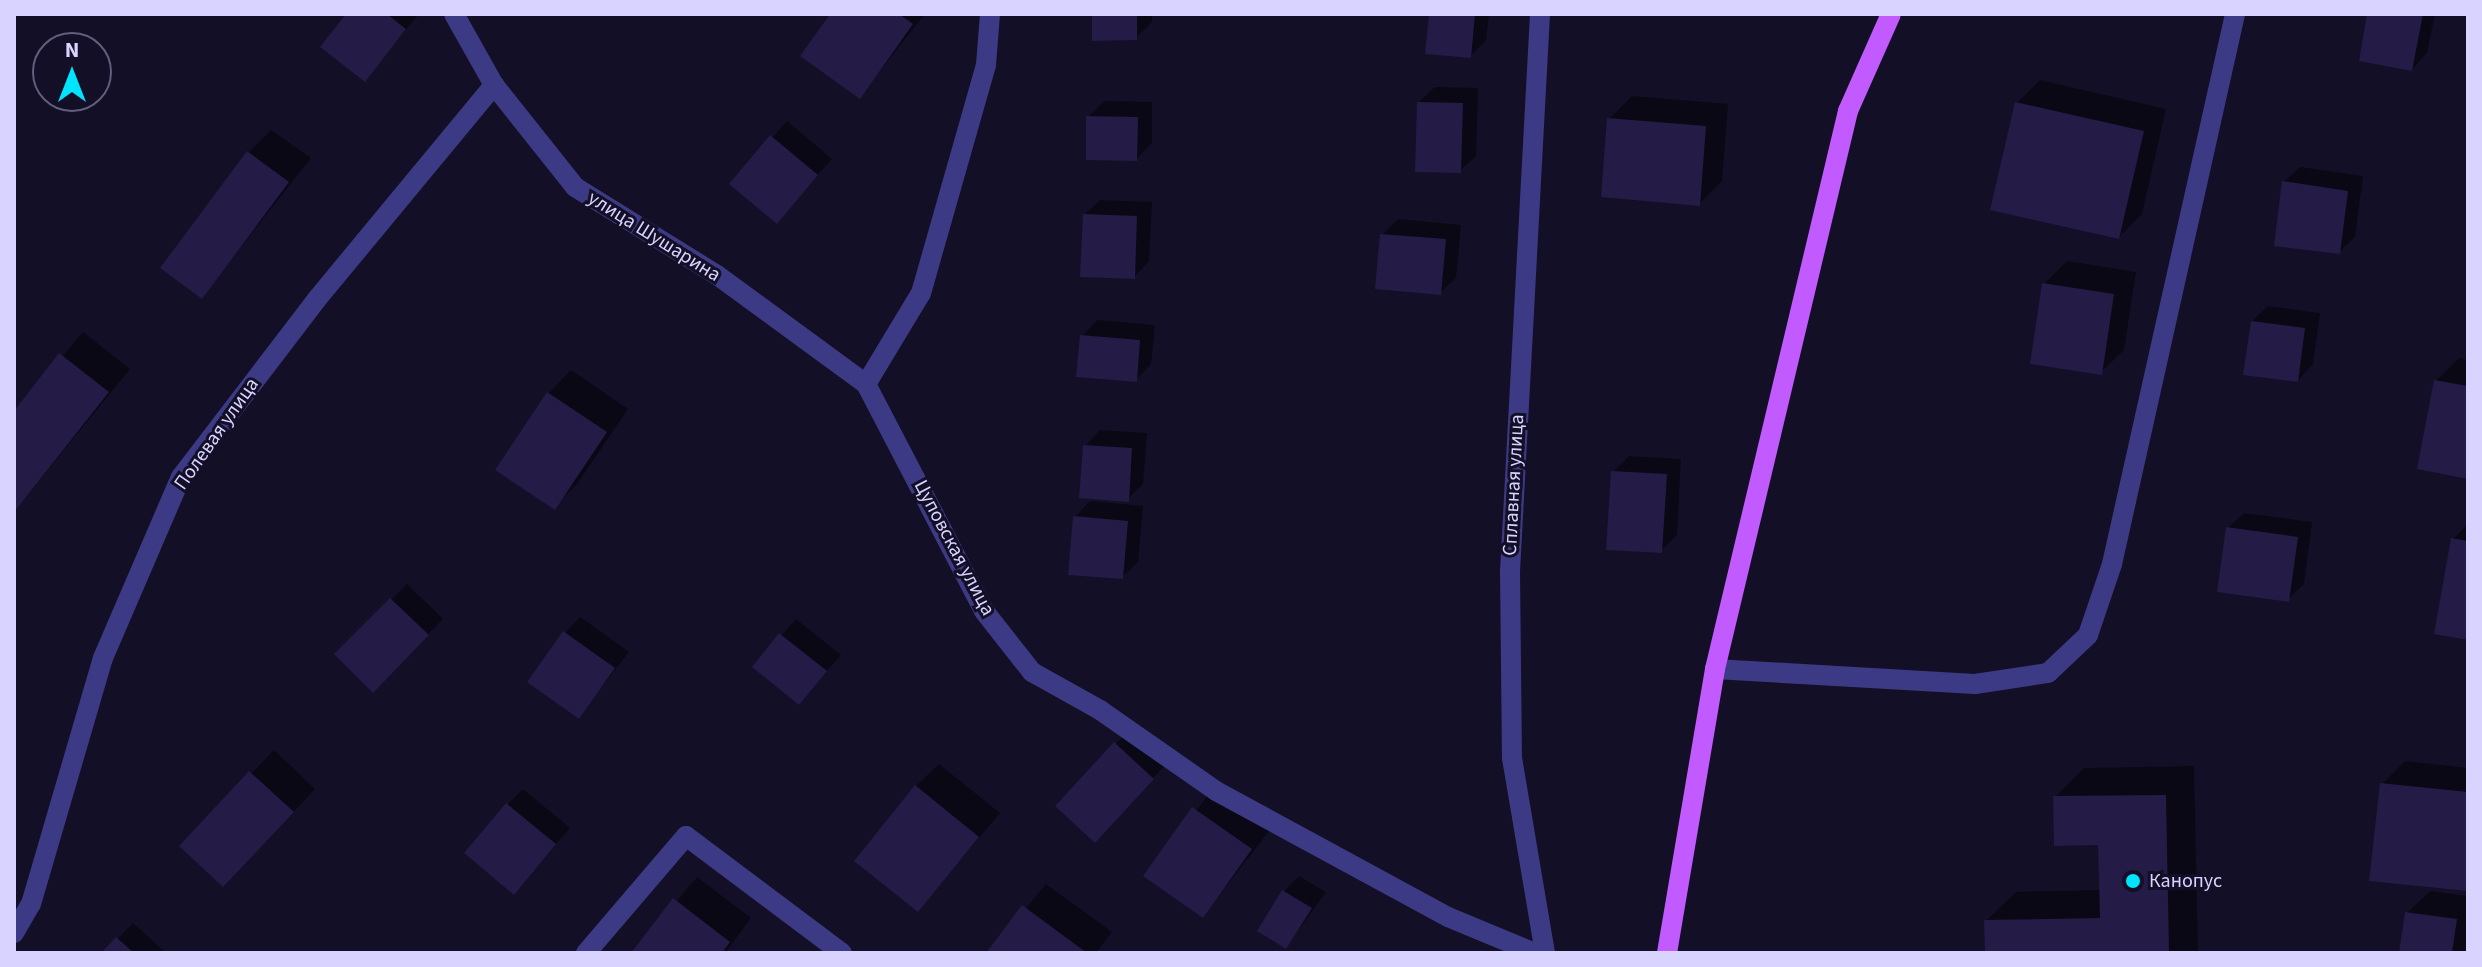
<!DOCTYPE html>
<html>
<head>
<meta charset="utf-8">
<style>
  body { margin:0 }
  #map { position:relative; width:2482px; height:967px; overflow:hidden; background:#130f26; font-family:"Source Sans 3",sans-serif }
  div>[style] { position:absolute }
  .shadow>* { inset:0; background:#0007 }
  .building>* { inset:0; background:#241b47 }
  .minor>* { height:20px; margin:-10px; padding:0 10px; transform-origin:10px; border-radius:10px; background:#3d3a85 }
  .major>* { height:20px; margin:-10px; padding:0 10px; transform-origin:10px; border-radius:10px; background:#c25bff }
  .dots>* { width:22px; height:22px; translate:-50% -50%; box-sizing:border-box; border:4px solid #130f26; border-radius:50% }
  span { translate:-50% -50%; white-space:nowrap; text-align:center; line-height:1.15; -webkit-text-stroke:6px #130f26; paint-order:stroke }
  .street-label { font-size:20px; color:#d9d4ff }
  .poi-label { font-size:20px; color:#d9d4ff }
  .left { translate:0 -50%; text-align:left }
  .frame { position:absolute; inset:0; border:16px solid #d9d4ff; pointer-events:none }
  .north { position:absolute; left:32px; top:32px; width:80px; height:80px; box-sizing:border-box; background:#130f26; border:2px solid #625e7d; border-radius:50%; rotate:0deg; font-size:22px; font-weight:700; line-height:32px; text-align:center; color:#d9d4ff }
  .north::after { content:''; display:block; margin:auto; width:28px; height:36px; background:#00e5ff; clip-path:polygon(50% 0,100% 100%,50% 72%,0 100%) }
</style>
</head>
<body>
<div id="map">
  <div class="shadow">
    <i style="clip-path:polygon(348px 14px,419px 14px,365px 79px)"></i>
    <i style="clip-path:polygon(832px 14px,925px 14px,860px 96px)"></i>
    <i style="clip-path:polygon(1094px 14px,1152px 14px,1152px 22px,1136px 38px)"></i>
    <i style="clip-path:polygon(1431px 14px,1489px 14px,1486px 40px,1471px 56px)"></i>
    <i style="clip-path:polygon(2370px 14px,2435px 14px,2427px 53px,2412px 69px)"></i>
    <i style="clip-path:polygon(2040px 80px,2166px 109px,2142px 214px,2119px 237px,2017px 103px)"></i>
    <i style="clip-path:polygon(1435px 87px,1478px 88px,1476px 156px,1460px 171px,1419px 102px)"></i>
    <i style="clip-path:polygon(1632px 96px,1728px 104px,1722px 181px,1699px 204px,1609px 119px)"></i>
    <i style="clip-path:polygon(1104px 101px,1152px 102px,1152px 143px,1136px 159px,1088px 117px)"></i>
    <i style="clip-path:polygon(787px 121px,832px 159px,777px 221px,732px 183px)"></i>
    <i style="clip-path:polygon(271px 130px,311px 158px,202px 296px,249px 152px)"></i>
    <i style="clip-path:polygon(2300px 167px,2363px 176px,2355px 237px,2339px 252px,2284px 182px)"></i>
    <i style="clip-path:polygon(1100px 200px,1152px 202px,1149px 261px,1134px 277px,1084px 215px)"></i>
    <i style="clip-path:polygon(1398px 219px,1461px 225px,1456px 278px,1440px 293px,1382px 235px)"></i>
    <i style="clip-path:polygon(2067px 261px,2136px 272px,2124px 350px,2101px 372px,2044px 284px)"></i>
    <i style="clip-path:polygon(2268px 306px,2320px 313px,2313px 364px,2298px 380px,2252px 321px)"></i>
    <i style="clip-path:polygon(1097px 320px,1155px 325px,1151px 364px,1136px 380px,1082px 336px)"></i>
    <i style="clip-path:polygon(83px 332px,130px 369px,14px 511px,14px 414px)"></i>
    <i style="clip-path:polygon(2459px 358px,2468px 360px,2468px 477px,2436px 381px)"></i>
    <i style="clip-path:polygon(571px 370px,628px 409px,577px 484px,554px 507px,498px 469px,549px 393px)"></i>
    <i style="clip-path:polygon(1100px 430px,1147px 433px,1143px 484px,1128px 499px,1085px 446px)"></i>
    <i style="clip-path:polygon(1629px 456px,1681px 459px,1677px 535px,1661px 551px,1613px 472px)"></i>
    <i style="clip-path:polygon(1090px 501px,1143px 506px,1138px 562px,1122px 577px,1075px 517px)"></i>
    <i style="clip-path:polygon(2244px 513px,2312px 522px,2304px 584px,2288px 599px,2228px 528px)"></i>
    <i style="clip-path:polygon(2468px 524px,2468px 638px,2453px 539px)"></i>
    <i style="clip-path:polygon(407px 584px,443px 619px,373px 690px,337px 654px)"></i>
    <i style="clip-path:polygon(580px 617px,629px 652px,579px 716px,565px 633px)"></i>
    <i style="clip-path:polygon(796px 619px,841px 655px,799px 702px,754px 667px)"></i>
    <i style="clip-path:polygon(1131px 728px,1168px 762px,1110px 825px,1116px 744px)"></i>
    <i style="clip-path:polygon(274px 750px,315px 789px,246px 862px,182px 846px)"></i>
    <i style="clip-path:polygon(2405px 761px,2468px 768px,2468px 889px,2382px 784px)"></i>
    <i style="clip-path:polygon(939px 764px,1000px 813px,918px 910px,916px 786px)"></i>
    <i style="clip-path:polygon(2194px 766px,2198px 953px,1987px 953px,1986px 921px,2016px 892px,2101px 890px,2100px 843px,2055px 797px,2084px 768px)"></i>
    <i style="clip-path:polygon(1216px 785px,1273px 826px,1203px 916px,1146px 875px)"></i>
    <i style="clip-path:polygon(523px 789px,570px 828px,514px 892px,507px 805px)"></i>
    <i style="clip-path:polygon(1299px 876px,1326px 892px,1286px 947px,1284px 891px)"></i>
    <i style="clip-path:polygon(697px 877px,751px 918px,725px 953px,633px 953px)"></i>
    <i style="clip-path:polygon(1046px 884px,1112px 932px,1096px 953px,989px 953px)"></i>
    <i style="clip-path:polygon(2430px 891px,2468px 896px,2468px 953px,2401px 953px,2407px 913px)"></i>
    <i style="clip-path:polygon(133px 923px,166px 953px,104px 953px)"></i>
  </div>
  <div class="building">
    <i style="clip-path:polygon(346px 14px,387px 14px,406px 29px,365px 82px,320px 47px)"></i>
    <i style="clip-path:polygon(830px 14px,899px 14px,913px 24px,860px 99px,800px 56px)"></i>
    <i style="clip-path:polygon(1092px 14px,1137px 14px,1137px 40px,1092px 41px)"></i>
    <i style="clip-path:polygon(1429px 14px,1475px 14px,1471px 58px,1425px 54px)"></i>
    <i style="clip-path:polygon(2367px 14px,2423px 14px,2412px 71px,2359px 61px)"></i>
    <i style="clip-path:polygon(1417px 102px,1463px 103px,1461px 173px,1415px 172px)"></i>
    <i style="clip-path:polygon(2015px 102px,2144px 131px,2119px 239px,1990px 210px)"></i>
    <i style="clip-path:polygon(1086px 116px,1138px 117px,1137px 161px,1086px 160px)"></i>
    <i style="clip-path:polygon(1607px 118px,1706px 126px,1700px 206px,1601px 197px)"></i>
    <i style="clip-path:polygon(770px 135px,818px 175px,777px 224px,729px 184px)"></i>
    <i style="clip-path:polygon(247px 151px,289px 182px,202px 299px,160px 268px)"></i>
    <i style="clip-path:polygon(2282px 181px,2348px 191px,2340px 254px,2274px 246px)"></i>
    <i style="clip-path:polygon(1083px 214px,1137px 216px,1135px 279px,1080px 277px)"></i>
    <i style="clip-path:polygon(1380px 234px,1446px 239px,1441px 295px,1375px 289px)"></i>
    <i style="clip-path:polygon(2042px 283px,2114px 294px,2102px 375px,2030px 364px)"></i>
    <i style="clip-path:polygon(2251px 321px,2305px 328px,2298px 382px,2243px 375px)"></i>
    <i style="clip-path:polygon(1080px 335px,1140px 340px,1137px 382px,1076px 377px)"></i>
    <i style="clip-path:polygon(59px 353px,109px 392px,14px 512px,14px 411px)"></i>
    <i style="clip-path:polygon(2434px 380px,2468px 386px,2468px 479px,2417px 469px)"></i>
    <i style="clip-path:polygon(547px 392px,607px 432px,555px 510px,495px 470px)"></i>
    <i style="clip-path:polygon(1083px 445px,1132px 448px,1129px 502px,1079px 498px)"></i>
    <i style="clip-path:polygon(1611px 471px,1667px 474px,1662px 553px,1606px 550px)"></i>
    <i style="clip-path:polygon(1073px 516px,1128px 521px,1123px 579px,1068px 575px)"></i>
    <i style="clip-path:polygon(2226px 527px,2298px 537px,2289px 602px,2217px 592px)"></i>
    <i style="clip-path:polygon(2451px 538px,2468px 541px,2468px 640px,2434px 634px)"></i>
    <i style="clip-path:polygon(390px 598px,429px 635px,373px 693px,334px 654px)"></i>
    <i style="clip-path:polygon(563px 631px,615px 668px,579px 719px,527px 682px)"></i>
    <i style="clip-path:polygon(779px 633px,827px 671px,799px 705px,752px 667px)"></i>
    <i style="clip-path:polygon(1114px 742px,1154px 779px,1095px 843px,1055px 806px)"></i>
    <i style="clip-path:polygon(249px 771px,294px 812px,223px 887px,179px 846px)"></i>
    <i style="clip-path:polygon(2380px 783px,2468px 792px,2468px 891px,2369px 881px)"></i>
    <i style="clip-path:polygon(915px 785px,979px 837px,918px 912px,854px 861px)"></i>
    <i style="clip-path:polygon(2166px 795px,2169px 953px,1985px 953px,1984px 920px,2100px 918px,2098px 845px,2054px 846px,2053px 796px)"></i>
    <i style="clip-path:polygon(506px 803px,556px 844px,514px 895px,464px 853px)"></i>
    <i style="clip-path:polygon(1192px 807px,1252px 849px,1203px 918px,1143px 876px)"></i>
    <i style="clip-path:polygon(1282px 890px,1312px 908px,1286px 949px,1257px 931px)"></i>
    <i style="clip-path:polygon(673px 898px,730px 942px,722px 953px,631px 953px)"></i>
    <i style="clip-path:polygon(1022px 905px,1087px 953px,986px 953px)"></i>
    <i style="clip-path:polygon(2405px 912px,2457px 919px,2452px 953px,2399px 953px)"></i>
    <i style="clip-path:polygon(116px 937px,134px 953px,101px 953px)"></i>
  </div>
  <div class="minor">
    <i style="left:454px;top:14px;width:81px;rotate:60.6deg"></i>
    <i style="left:494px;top:85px;width:130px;rotate:51.5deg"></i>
    <i style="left:575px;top:187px;width:167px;rotate:31.8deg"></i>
    <i style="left:717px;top:275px;width:185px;rotate:36.2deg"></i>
    <i style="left:990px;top:14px;width:51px;rotate:94.5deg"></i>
    <i style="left:986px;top:65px;width:237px;rotate:105.9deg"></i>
    <i style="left:921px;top:293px;width:106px;rotate:121.1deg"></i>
    <i style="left:866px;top:384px;width:256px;rotate:62.5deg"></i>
    <i style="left:984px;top:611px;width:78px;rotate:51.8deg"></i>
    <i style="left:1032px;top:672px;width:78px;rotate:29.2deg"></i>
    <i style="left:1100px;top:710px;width:141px;rotate:34.9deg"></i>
    <i style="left:1216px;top:791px;width:264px;rotate:28.5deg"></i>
    <i style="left:1448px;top:917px;width:94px;rotate:22.5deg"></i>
    <i style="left:1540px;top:14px;width:558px;rotate:93.08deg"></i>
    <i style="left:1510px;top:571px;width:187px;rotate:89.4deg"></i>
    <i style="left:1512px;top:758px;width:198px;rotate:80.4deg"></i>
    <i style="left:1715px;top:669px;width:260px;rotate:3.3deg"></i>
    <i style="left:1975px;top:684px;width:74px;rotate:-8.6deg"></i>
    <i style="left:2048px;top:673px;width:55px;rotate:-43.5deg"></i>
    <i style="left:2088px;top:635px;width:75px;rotate:-71.3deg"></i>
    <i style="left:2112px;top:564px;width:564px;rotate:-77.39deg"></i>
    <i style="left:14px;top:933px;width:34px;rotate:-60deg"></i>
    <i style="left:31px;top:904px;width:256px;rotate:-73.7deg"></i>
    <i style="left:103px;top:658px;width:197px;rotate:-66.7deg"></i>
    <i style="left:181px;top:477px;width:224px;rotate:-52.6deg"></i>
    <i style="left:317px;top:299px;width:278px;rotate:-50.4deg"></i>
    <i style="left:586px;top:953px;width:154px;rotate:-49.5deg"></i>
    <i style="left:686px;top:836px;width:195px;rotate:36.9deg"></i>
  </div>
  <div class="major">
    <i style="left:1667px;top:953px;width:288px;rotate:-80.4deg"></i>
    <i style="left:1715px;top:669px;width:574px;rotate:-76.59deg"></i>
    <i style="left:1848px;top:111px;width:106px;rotate:-66.1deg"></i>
  </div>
  <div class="dots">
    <i style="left:2133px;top:881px;background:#00e5ff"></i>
  </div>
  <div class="street-label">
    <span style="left:654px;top:237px;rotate:32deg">улица Шушарина</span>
    <span style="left:217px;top:434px;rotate:-55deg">Полевая улица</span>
    <span style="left:1514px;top:485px;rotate:-87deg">Сплавная улица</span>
    <span style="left:954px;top:548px;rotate:62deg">Цуповская улица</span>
  </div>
  <div class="poi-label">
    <span class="left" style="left:2149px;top:881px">Канопус</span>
  </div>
  <div class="frame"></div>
  <div class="north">N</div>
</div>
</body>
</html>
